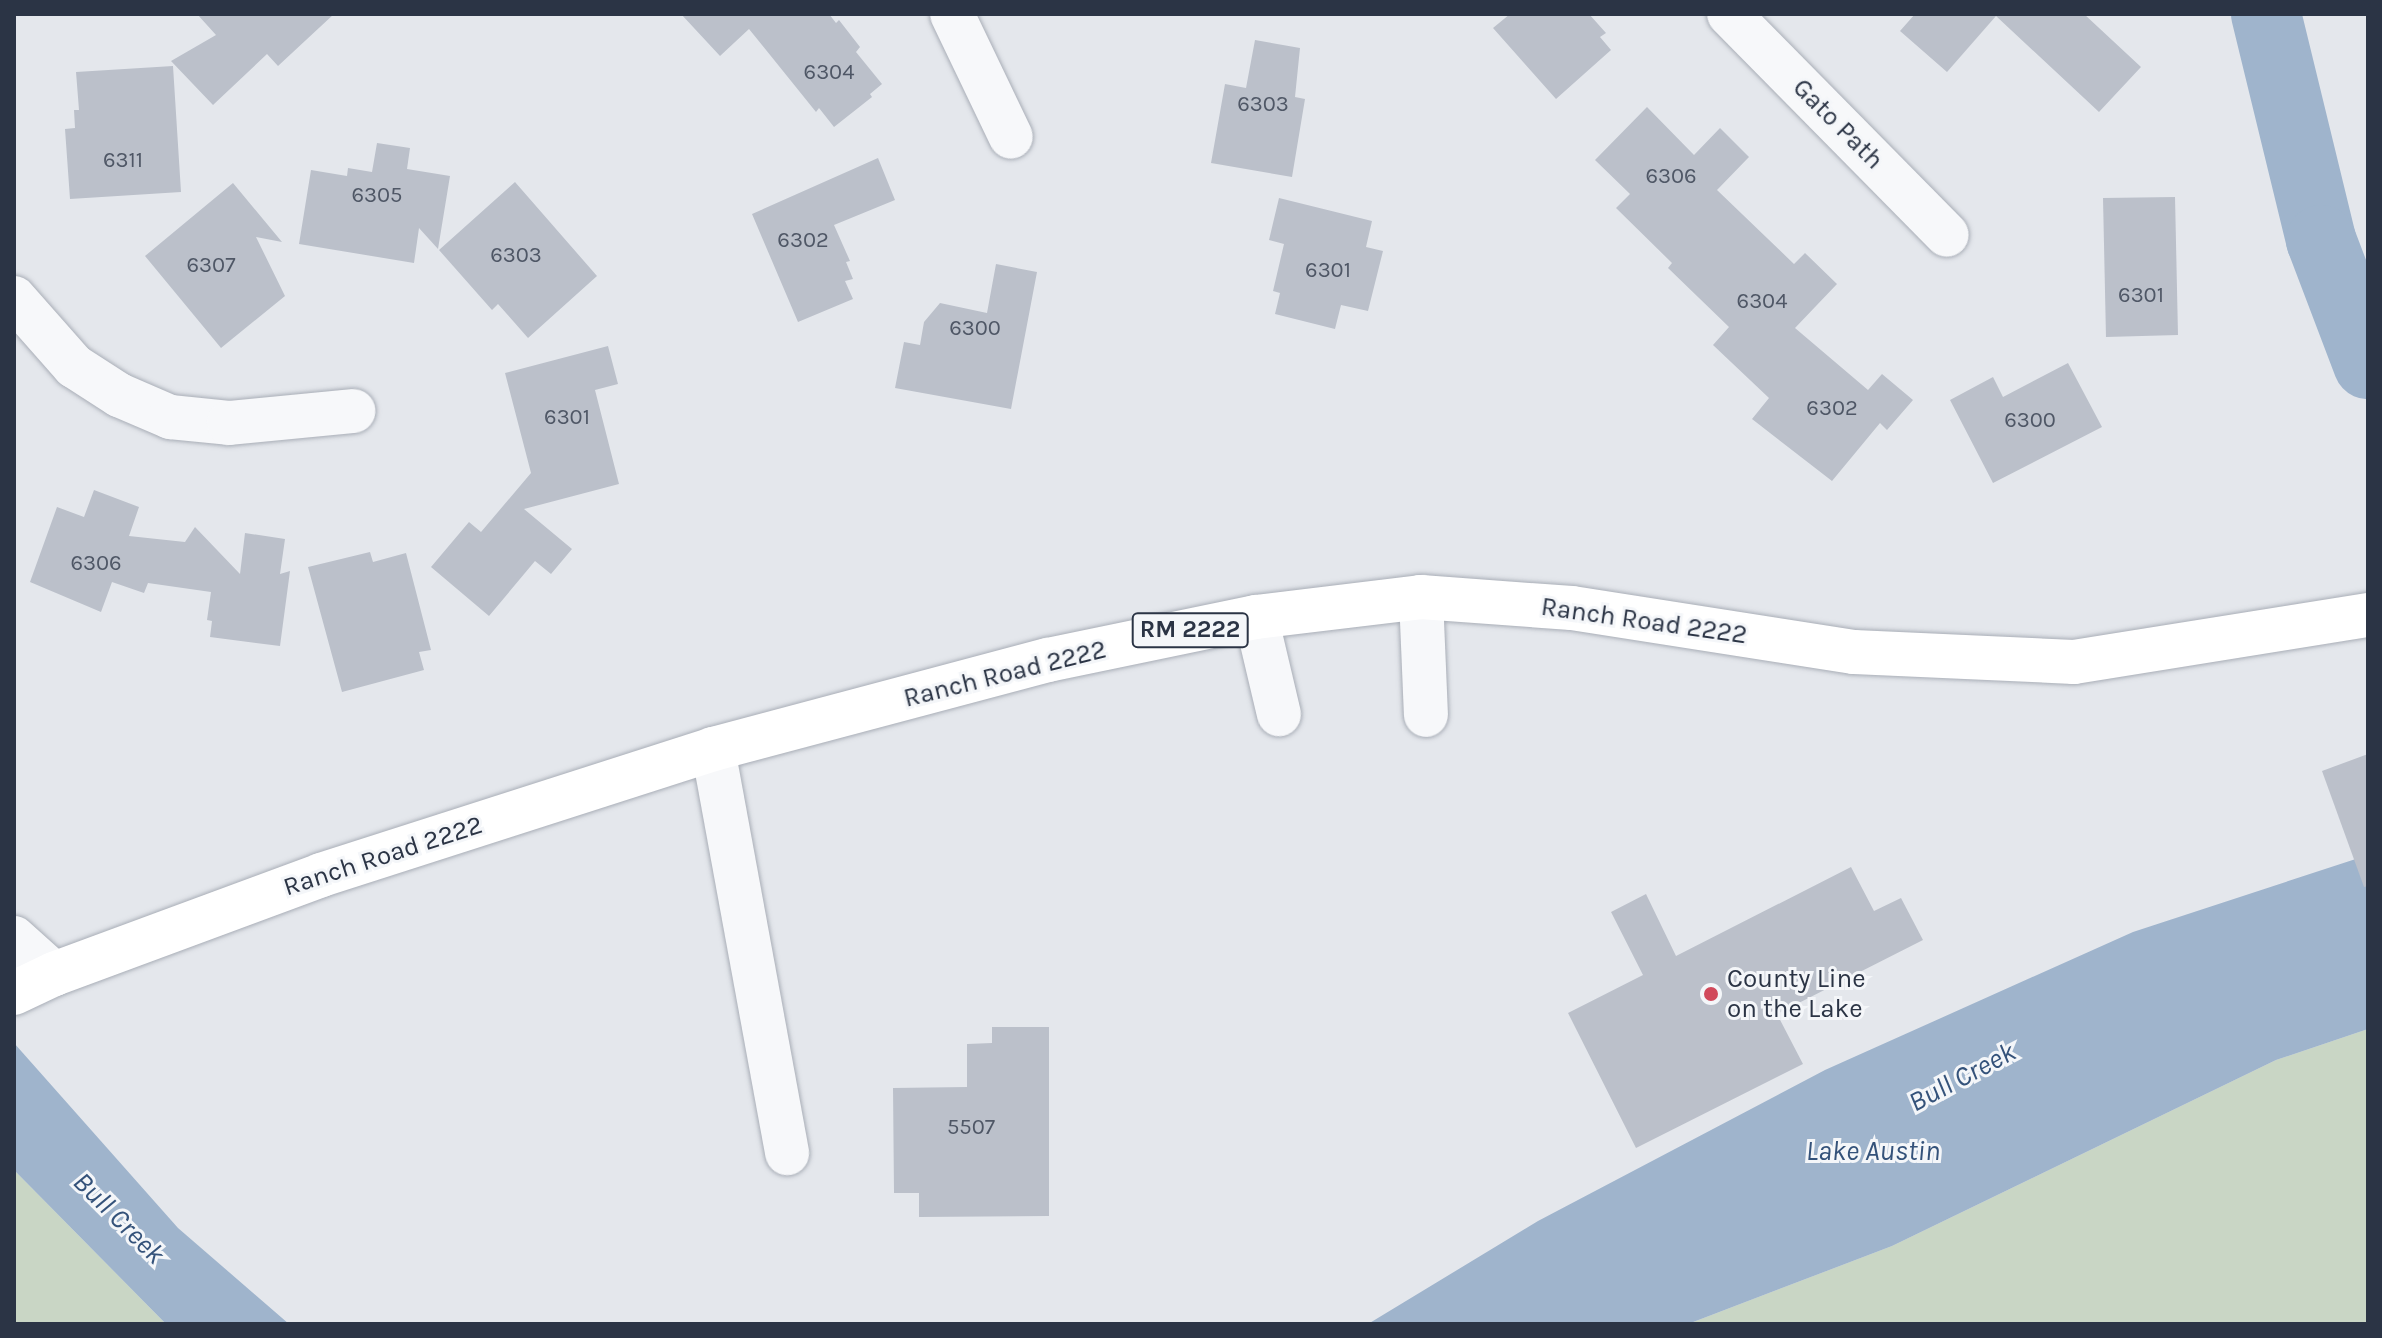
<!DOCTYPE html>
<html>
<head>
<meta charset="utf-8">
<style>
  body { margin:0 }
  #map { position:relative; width:2382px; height:1338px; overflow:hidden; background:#e4e7ec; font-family:Karla,sans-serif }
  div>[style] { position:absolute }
  .green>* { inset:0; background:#c9d6c5 }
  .water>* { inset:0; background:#9fb4cc }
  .river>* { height:70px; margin:-35px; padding:0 35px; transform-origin:35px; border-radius:35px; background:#9fb4cc }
  .building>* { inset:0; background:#bbc0ca }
  .roads { filter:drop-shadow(0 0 2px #a9aeb7) drop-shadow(0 0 2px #a9aeb7) }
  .minor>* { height:44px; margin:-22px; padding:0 22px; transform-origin:22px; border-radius:22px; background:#f7f8fa }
  .major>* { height:44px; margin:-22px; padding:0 22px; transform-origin:22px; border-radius:22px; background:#fff }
  .dots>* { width:22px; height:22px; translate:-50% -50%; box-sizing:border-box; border:4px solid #f4f6f9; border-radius:50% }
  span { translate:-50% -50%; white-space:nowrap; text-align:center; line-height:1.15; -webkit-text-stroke:6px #f4f6f9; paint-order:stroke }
  .number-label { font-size:22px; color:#4f5766 }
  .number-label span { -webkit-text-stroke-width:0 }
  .shield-label span { padding:2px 6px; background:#f4f6f9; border:2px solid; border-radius:6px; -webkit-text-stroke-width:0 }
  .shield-label { font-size:24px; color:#2b3445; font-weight:700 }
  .street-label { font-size:26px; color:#2b3445 }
  .poi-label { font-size:26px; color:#2b3445 }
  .left { translate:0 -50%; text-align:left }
  .water-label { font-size:28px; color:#34527a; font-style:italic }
  .frame { position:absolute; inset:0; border:16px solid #2b3445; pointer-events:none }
</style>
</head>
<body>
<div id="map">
  <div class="green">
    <i style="clip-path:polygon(2368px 1029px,2368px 1324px,1688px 1324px,1892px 1246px,2276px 1060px)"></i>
    <i style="clip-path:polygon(14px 1170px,166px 1324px,14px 1324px)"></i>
  </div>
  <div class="water">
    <i style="clip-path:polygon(2368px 855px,2368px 1029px,2276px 1060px,1892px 1246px,1688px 1324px,1368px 1324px,1538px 1221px,1825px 1070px,2133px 932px)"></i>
    <i style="clip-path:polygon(14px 1043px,178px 1228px,289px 1324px,166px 1324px,14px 1170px)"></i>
  </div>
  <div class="river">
    <i style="left:2266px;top:14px;width:233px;rotate:76.3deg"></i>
    <i style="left:2321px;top:240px;width:133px;rotate:69.2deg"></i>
  </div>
  <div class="building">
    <i style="clip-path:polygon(197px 14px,334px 14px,278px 66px,267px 54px,213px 105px,171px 61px,216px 35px)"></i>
    <i style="clip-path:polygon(681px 14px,829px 14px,836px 23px,839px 20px,860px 47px,856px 52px,882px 84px,870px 94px,872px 97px,834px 127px,819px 108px,816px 112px,749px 29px,720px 56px)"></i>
    <i style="clip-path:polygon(1510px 14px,1589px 14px,1606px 33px,1600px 37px,1611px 50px,1556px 99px,1493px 28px)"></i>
    <i style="clip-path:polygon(1915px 14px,2084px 14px,2141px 67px,2099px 112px,1996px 16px,1947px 72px,1900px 31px)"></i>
    <i style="clip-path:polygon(1255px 40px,1300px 48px,1295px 97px,1305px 99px,1292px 177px,1211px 163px,1225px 84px,1246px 88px)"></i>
    <i style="clip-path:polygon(173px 66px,181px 192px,70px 199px,65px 129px,75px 128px,74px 110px,79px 110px,76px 72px)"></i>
    <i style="clip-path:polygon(1647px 107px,1694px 155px,1720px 128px,1749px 157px,1717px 190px,1794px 264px,1805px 253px,1837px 284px,1795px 328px,1868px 390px,1882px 374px,1913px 400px,1887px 430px,1880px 423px,1832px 481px,1752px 419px,1769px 398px,1713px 345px,1729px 327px,1668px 268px,1672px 263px,1616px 208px,1630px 194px,1595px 160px)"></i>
    <i style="clip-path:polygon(377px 143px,410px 148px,407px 169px,450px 176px,438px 249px,419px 228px,414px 263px,299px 244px,311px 170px,347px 176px,348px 168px,372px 172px)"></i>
    <i style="clip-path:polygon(878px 158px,895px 200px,834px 225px,850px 261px,846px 262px,853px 279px,845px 281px,853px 299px,798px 322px,752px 214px)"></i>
    <i style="clip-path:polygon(515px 182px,597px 276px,528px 338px,498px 304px,492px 310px,439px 250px)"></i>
    <i style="clip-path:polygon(233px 183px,282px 242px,256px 237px,285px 296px,221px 348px,145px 256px)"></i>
    <i style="clip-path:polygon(2175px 197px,2178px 335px,2106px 337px,2103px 198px)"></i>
    <i style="clip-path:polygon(1279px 198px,1372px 221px,1366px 247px,1383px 251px,1368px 311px,1341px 305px,1335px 329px,1275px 314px,1280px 293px,1273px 291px,1284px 244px,1269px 240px)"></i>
    <i style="clip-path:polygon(996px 264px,1037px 272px,1011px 409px,895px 388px,904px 342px,920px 345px,924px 322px,940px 303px,987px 313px)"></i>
    <i style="clip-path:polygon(608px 346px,618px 384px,595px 390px,619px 484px,524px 509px,572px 549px,551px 574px,535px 561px,489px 616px,431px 567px,469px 522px,481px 532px,531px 473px,505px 373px)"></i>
    <i style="clip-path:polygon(2068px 363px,2102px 427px,1993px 483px,1950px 400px,1993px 377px,2003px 397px)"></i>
    <i style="clip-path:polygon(94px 490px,139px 507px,129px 536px,185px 542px,195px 527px,240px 574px,245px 533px,285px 539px,280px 574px,290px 571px,280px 646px,210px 637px,212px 621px,207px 620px,211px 592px,148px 583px,144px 593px,112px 582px,101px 612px,30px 582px,57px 507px,84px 517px)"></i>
    <i style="clip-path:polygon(370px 552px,373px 562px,406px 553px,431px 650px,419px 652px,424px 670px,342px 692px,308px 567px)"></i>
    <i style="clip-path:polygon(2368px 754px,2368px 886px,2364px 887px,2322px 771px)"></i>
    <i style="clip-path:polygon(1851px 867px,1874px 911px,1901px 898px,1923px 940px,1777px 1014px,1803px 1064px,1636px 1148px,1568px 1013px,1643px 975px,1611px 912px,1646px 894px,1676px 956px)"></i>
    <i style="clip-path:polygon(992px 1027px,1049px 1027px,1049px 1216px,919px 1217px,919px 1193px,894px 1193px,893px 1088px,967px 1087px,967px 1044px,992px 1043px)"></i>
  </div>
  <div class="roads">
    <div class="minor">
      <i style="left:952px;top:14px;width:136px;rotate:64.4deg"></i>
      <i style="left:1729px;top:14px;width:310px;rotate:45.4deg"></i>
      <i style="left:14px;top:298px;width:91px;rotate:48.6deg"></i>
      <i style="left:74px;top:366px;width:54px;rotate:32.8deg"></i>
      <i style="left:119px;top:395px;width:56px;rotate:23.3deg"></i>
      <i style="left:170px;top:417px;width:59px;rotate:5.8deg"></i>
      <i style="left:229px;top:423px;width:125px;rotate:-5.5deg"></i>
      <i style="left:1421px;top:597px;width:118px;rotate:87.6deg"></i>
      <i style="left:1256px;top:617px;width:100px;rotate:76.7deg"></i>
      <i style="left:713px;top:749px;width:411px;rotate:79.6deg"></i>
      <i style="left:14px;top:938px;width:54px;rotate:42deg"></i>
    </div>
    <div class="major">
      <i style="left:14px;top:993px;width:44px;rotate:-25.4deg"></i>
      <i style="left:54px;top:974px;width:285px;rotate:-20.3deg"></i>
      <i style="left:321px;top:875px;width:412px;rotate:-17.8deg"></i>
      <i style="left:713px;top:749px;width:347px;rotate:-14.9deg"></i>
      <i style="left:1048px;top:660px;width:212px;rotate:-11.7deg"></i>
      <i style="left:1256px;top:617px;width:166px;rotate:-6.9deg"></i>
      <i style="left:1421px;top:597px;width:151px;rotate:4.2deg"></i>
      <i style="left:1572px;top:608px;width:285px;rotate:8.9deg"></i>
      <i style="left:1854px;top:652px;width:220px;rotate:2.6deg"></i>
      <i style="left:2074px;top:662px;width:298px;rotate:-9.1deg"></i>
    </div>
  </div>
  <div class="dots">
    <i style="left:1711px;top:994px;background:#d1495b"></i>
  </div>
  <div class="number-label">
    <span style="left:829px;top:73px">6304</span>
    <span style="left:1263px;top:105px">6303</span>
    <span style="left:123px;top:161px">6311</span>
    <span style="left:1671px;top:177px">6306</span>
    <span style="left:377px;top:196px">6305</span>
    <span style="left:803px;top:241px">6302</span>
    <span style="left:516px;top:256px">6303</span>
    <span style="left:211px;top:266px">6307</span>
    <span style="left:1328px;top:271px">6301</span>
    <span style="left:2141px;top:296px">6301</span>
    <span style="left:1762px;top:302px">6304</span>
    <span style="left:975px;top:329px">6300</span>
    <span style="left:1832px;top:409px">6302</span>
    <span style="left:567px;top:418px">6301</span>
    <span style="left:2030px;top:421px">6300</span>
    <span style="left:96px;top:564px">6306</span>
    <span style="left:971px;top:1128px">5507</span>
  </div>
  <div class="shield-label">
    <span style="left:1190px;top:630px">RM 2222</span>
  </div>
  <div class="street-label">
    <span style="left:1838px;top:124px;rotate:45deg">Gato Path</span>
    <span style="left:1644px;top:621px;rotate:8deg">Ranch Road 2222</span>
    <span style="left:1005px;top:674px;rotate:-14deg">Ranch Road 2222</span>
    <span style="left:383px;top:856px;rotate:-18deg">Ranch Road 2222</span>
  </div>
  <div class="poi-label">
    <span class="left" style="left:1727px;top:994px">County Line<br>on the Lake</span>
  </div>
  <div class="water-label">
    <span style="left:1962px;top:1077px;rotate:-28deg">Bull Creek</span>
    <span style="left:1873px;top:1151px">Lake Austin</span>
    <span style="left:119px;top:1218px;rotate:45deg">Bull Creek</span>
  </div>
  <div class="frame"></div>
</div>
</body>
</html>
